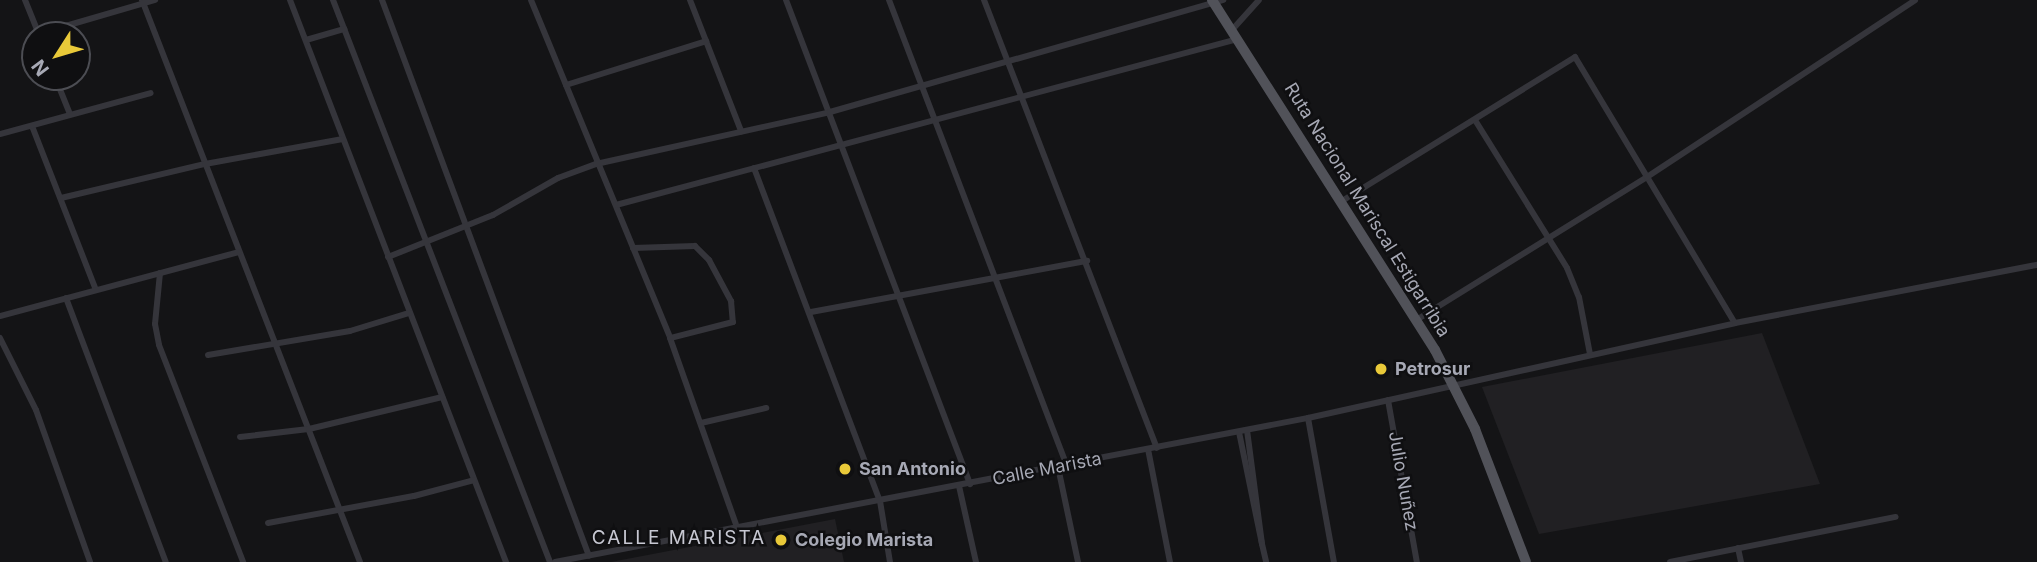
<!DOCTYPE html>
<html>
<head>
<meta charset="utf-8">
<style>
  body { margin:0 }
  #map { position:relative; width:2037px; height:562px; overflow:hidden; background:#141416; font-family:Inter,sans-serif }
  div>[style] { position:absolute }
  .built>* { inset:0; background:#212023 }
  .street>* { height:6px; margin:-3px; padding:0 3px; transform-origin:3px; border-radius:3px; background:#35353b }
  .primary>* { height:10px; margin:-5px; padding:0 5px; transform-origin:5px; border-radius:5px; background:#515259 }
  .dots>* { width:19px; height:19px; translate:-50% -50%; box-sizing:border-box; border:4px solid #0f0f11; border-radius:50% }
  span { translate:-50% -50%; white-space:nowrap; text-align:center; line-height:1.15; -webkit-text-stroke:5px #0f0f11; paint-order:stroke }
  .street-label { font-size:18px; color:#a7a9b5 }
  .poi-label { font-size:18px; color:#a7a9b5; font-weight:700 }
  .left { translate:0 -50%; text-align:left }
  .neighbourhood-label { font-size:19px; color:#c7c8d2; letter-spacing:2px }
  .north { position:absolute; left:21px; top:21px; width:70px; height:70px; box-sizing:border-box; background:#0f0f11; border:2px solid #4c4d53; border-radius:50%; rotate:233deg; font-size:19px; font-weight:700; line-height:28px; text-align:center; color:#a7a9b5 }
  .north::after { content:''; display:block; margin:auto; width:24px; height:32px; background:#e9c939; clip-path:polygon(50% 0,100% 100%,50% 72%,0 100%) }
</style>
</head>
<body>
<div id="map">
  <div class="built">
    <i style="clip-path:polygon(1762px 333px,1820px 484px,1539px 534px,1482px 387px)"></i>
    <i style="clip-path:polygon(835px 519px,844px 562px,611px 562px)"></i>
  </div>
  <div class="street">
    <i style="left:25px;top:0;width:38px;rotate:68deg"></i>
    <i style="left:142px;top:0;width:603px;rotate:68.8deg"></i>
    <i style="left:290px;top:0;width:602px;rotate:68.98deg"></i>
    <i style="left:333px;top:0;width:602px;rotate:68.89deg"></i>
    <i style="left:382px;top:0;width:593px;rotate:69.58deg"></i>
    <i style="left:531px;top:0;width:365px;rotate:67.6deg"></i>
    <i style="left:670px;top:338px;width:197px;rotate:70.5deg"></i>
    <i style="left:690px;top:0;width:141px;rotate:68.7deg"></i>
    <i style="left:786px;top:0;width:518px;rotate:69.18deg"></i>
    <i style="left:889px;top:0;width:498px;rotate:69.1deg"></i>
    <i style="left:984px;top:0;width:480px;rotate:68.9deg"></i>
    <i style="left:1232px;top:30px;width:40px;rotate:-48deg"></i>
    <i style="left:38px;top:34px;width:122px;rotate:-16.2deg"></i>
    <i style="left:306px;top:40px;width:40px;rotate:-16deg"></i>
    <i style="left:55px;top:77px;width:40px;rotate:68deg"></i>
    <i style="left:566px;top:85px;width:147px;rotate:-17.4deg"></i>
    <i style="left:1475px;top:120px;width:174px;rotate:58.1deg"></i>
    <i style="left:1567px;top:268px;width:31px;rotate:68deg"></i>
    <i style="left:1579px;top:297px;width:58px;rotate:79.1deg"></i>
    <i style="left:32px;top:126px;width:176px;rotate:68.7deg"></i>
    <i style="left:0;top:134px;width:156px;rotate:-15.2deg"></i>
    <i style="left:754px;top:168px;width:356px;rotate:69.3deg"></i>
    <i style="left:880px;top:501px;width:62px;rotate:80.7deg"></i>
    <i style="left:61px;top:198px;width:148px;rotate:-13.3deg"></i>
    <i style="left:205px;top:164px;width:140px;rotate:-10.3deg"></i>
    <i style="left:1342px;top:201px;width:274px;rotate:-31.7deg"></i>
    <i style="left:1575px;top:57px;width:310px;rotate:59deg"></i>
    <i style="left:616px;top:205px;width:644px;rotate:-14.94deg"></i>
    <i style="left:633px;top:248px;width:62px;rotate:-1.8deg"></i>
    <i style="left:695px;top:246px;width:20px;rotate:45deg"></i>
    <i style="left:709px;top:260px;width:47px;rotate:61.8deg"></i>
    <i style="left:731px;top:301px;width:21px;rotate:85deg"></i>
    <i style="left:733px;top:322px;width:65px;rotate:165.7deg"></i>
    <i style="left:388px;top:257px;width:113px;rotate:-21.8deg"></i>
    <i style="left:493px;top:215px;width:75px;rotate:-29.6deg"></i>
    <i style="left:558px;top:178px;width:40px;rotate:-20.2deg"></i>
    <i style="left:596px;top:164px;width:240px;rotate:-12.5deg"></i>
    <i style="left:830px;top:112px;width:409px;rotate:-15.9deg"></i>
    <i style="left:160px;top:273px;width:51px;rotate:95.6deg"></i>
    <i style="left:155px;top:324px;width:21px;rotate:79deg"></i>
    <i style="left:159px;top:345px;width:233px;rotate:68.8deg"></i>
    <i style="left:66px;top:298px;width:282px;rotate:69.3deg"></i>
    <i style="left:811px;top:312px;width:281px;rotate:-10.5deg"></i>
    <i style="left:0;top:316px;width:247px;rotate:-15deg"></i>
    <i style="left:1418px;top:319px;width:269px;rotate:-31.8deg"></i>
    <i style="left:1647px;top:177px;width:321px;rotate:-33.4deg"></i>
    <i style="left:0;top:338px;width:80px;rotate:63.4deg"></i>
    <i style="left:36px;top:410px;width:161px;rotate:70.4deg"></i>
    <i style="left:208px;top:355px;width:144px;rotate:-9.6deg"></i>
    <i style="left:350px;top:331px;width:62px;rotate:-17deg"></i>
    <i style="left:1388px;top:400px;width:165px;rotate:79.9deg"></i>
    <i style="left:1308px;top:418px;width:146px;rotate:79.8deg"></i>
    <i style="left:701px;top:423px;width:67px;rotate:-13deg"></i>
    <i style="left:1239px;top:432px;width:114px;rotate:78.4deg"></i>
    <i style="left:1262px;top:544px;width:115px;rotate:-97.5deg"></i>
    <i style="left:240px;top:437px;width:69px;rotate:-6.6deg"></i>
    <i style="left:309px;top:429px;width:137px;rotate:-13.5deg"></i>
    <i style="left:1148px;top:449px;width:115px;rotate:79deg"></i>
    <i style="left:1058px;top:467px;width:97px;rotate:78.1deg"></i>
    <i style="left:959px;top:486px;width:78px;rotate:77.4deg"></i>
    <i style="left:268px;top:523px;width:148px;rotate:-10.5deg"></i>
    <i style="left:414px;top:496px;width:62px;rotate:-14.9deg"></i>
    <i style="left:1262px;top:544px;width:18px;rotate:77deg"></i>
    <i style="left:1738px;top:548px;width:14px;rotate:78deg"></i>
    <i style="left:555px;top:562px;width:767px;rotate:-10.83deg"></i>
    <i style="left:1308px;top:418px;width:437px;rotate:-12.5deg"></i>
    <i style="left:1735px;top:323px;width:308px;rotate:-10.9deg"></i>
    <i style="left:1670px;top:562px;width:230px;rotate:-11.3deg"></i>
  </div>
  <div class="primary">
    <i style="left:1212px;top:0;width:415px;rotate:57.5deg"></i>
    <i style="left:1435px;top:350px;width:89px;rotate:63.1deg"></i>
    <i style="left:1475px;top:429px;width:142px;rotate:69deg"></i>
  </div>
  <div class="dots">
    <i style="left:1381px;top:369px;background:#e9c939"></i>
    <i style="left:845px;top:469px;background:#e9c939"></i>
    <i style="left:781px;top:540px;background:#e9c939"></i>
  </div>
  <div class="street-label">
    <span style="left:1367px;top:210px;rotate:58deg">Ruta Nacional Mariscal Estigarribia</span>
    <span style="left:1047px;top:469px;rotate:-11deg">Calle Marista</span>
    <span style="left:1403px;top:481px;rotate:80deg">Julio Nuñez</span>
  </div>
  <div class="poi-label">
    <span class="left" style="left:1395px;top:369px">Petrosur</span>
    <span class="left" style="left:859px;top:469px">San Antonio</span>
    <span class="left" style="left:795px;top:540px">Colegio Marista</span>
  </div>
  <div class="neighbourhood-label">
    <span style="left:679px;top:538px">CALLE MARISTA</span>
  </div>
  <div class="north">N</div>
</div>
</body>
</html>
